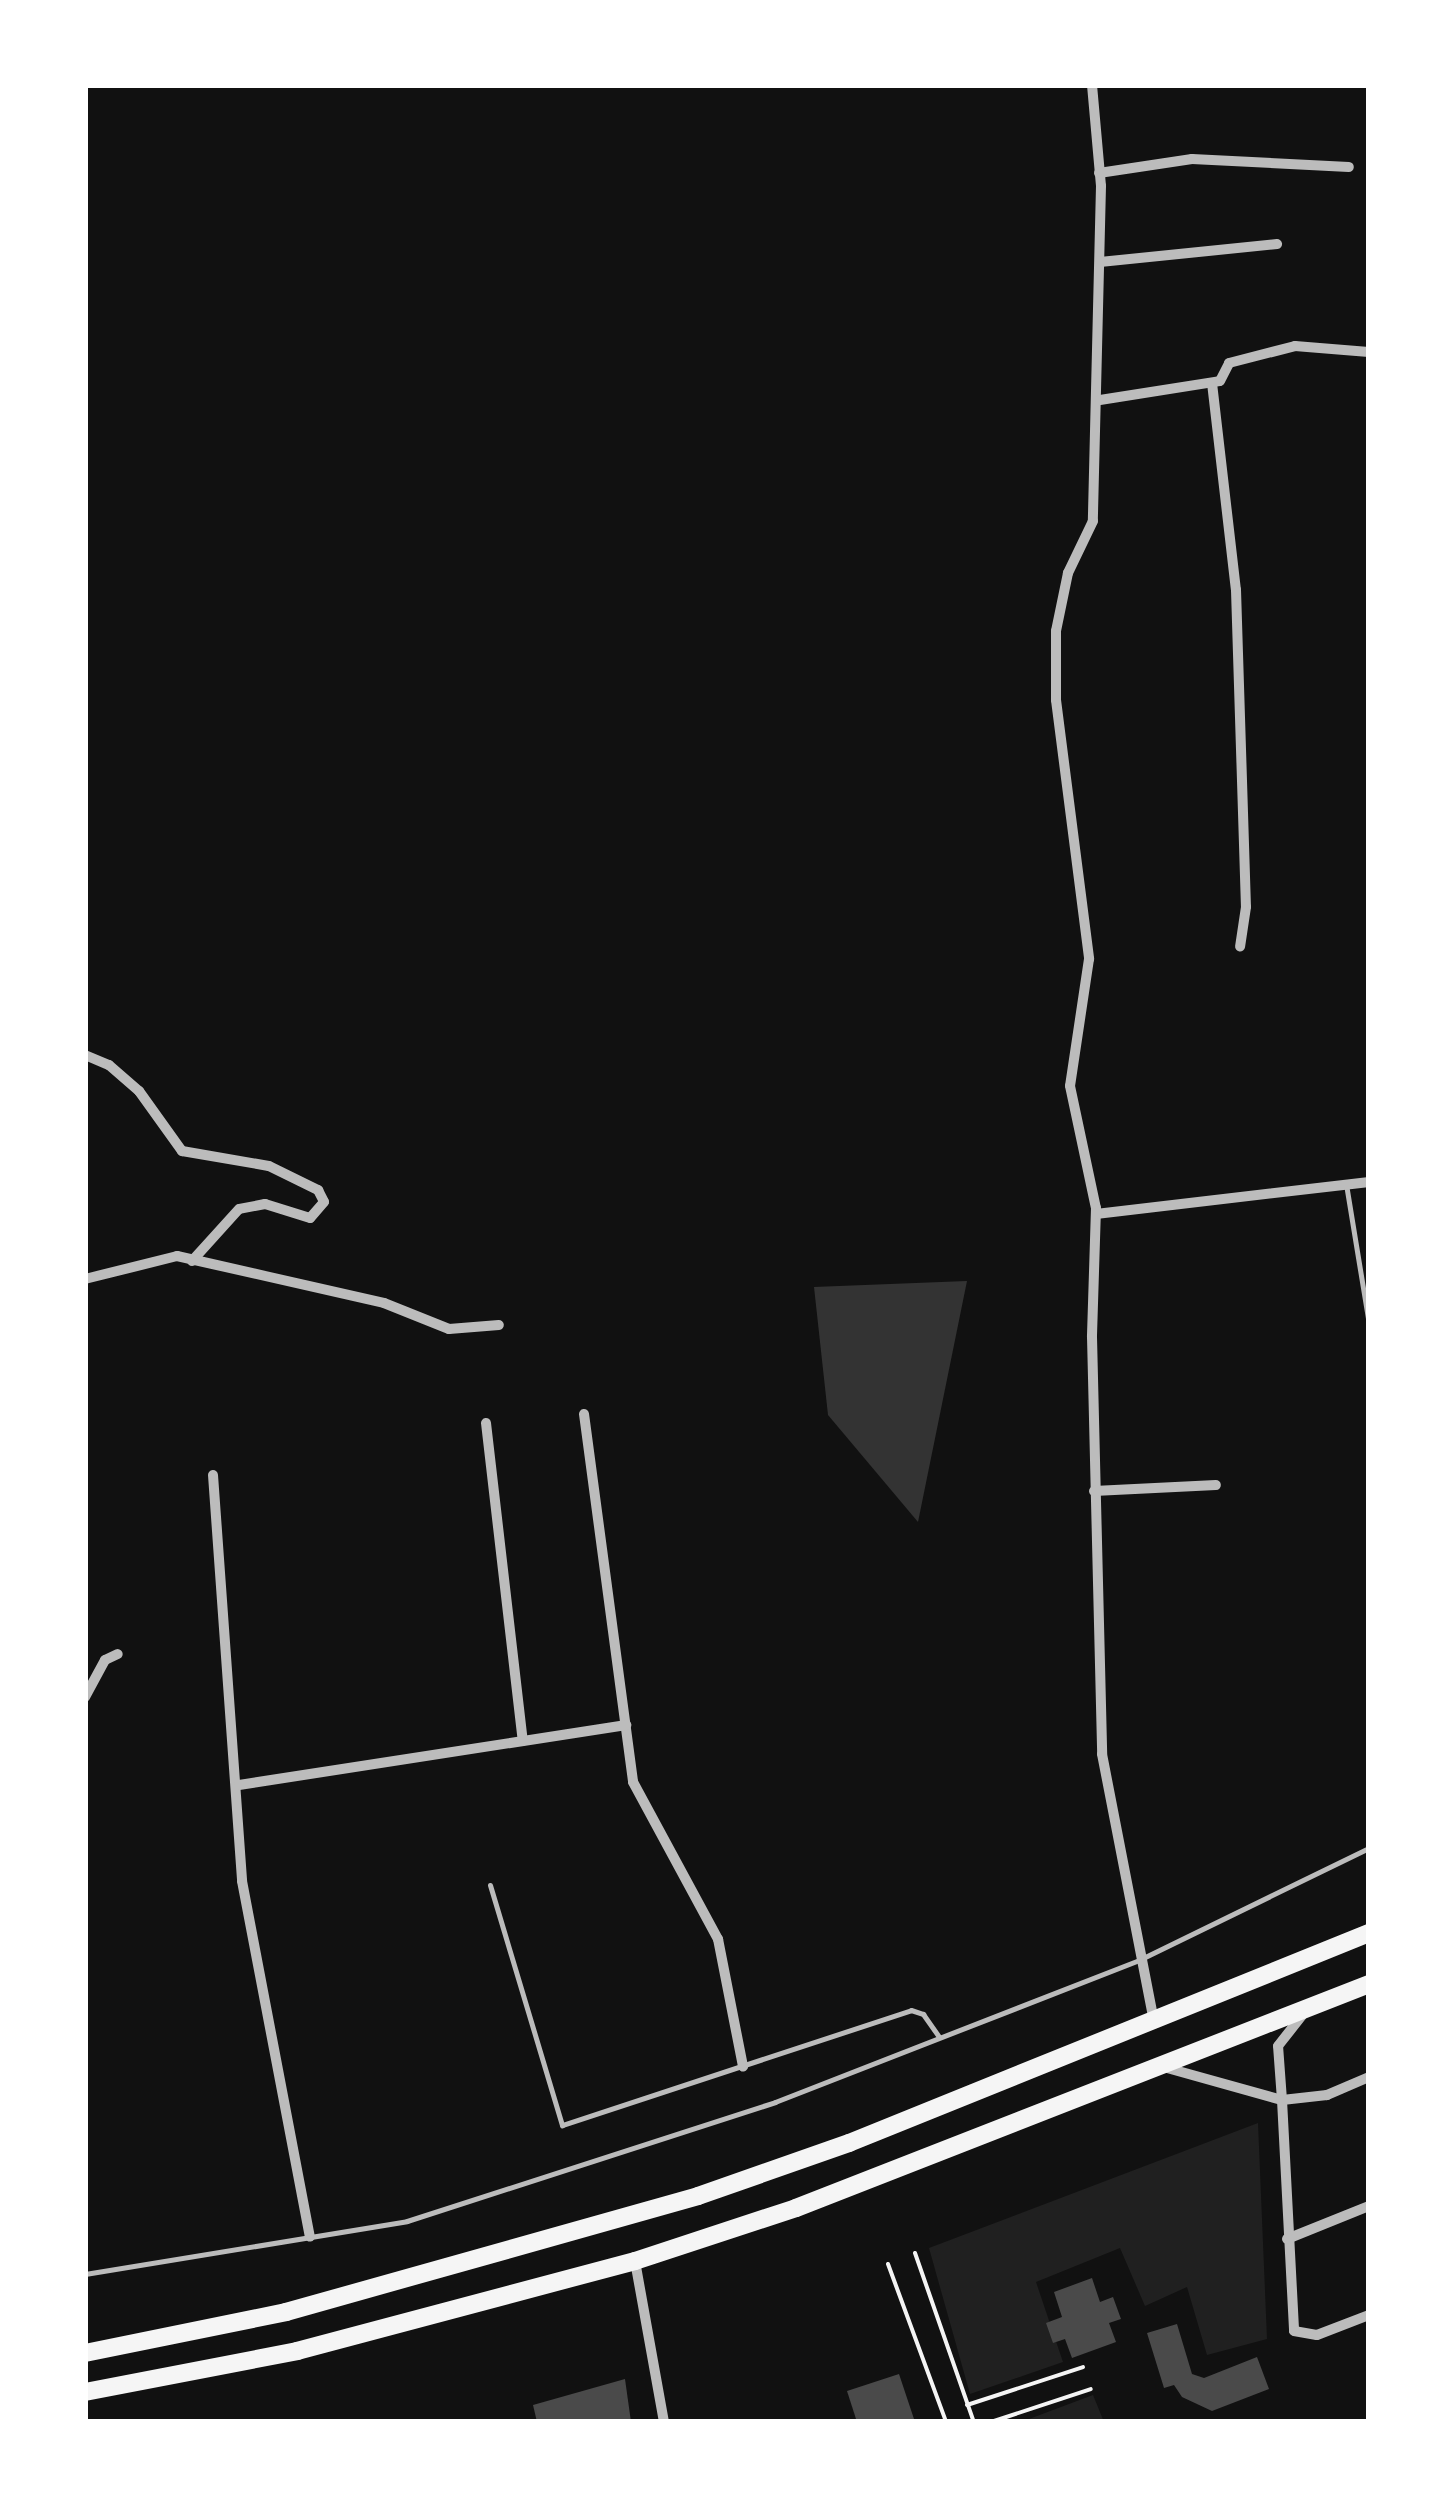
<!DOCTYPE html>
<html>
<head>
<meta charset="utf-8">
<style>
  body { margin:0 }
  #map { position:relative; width:1454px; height:2507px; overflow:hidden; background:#111; font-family:Montserrat,sans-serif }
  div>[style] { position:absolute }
  .green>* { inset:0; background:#202020 }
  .water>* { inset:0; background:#333 }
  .building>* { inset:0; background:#4a4a4a }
  .path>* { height:4px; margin:-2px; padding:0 2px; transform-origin:2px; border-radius:2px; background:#f5f5f5 }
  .service>* { height:5px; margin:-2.5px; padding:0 2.5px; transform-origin:2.5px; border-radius:2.5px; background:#bcbcbc }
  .minor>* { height:10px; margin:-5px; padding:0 5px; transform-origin:5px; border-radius:5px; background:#bcbcbc }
  .trunk>* { height:18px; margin:-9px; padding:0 9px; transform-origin:9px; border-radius:9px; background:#f5f5f5 }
  span { translate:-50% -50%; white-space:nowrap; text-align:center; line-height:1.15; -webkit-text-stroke:8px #fff; paint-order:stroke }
  .frame { position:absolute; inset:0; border:88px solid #fff; pointer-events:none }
</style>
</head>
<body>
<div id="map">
  <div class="green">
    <i style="clip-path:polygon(1258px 2123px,1267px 2339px,1207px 2355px,1187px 2287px,1145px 2306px,1120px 2248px,1036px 2282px,1063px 2362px,970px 2394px,929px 2248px)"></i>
    <i style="clip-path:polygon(1093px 2395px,1104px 2422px,1021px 2422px)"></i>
  </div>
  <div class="water">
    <i style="clip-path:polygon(967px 1281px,918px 1522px,828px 1415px,814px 1287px)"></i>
  </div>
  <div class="building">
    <i style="clip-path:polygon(1092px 2278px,1100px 2302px,1113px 2297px,1121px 2319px,1109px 2323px,1116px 2342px,1072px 2358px,1065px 2339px,1053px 2343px,1046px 2323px,1062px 2317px,1054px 2292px)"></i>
    <i style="clip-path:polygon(1177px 2324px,1192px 2374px,1204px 2378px,1257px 2357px,1269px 2389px,1212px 2411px,1182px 2397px,1174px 2385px,1164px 2388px,1147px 2333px)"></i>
    <i style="clip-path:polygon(899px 2374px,915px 2422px,857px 2422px,847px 2391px)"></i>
    <i style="clip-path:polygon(625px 2379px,631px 2422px,537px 2422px,533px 2405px)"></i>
  </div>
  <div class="path">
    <i style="left:915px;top:2253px;width:179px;rotate:70.8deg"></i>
    <i style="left:888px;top:2264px;width:168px;rotate:69.8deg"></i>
    <i style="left:967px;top:2405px;width:122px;rotate:-18.1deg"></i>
    <i style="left:991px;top:2422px;width:105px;rotate:-18.3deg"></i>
  </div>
  <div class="service">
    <i style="left:1346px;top:1184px;width:142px;rotate:80.7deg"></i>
    <i style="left:490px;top:1885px;width:251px;rotate:73.3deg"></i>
    <i style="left:562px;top:2125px;width:367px;rotate:-18.2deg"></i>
    <i style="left:911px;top:2010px;width:13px;rotate:18deg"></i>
    <i style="left:923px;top:2014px;width:28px;rotate:55deg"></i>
    <i style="left:85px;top:2274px;width:326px;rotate:-9.3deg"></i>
    <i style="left:407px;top:2221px;width:387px;rotate:-17.9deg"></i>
    <i style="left:775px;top:2102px;width:393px;rotate:-21.3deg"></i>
    <i style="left:1141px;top:1959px;width:254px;rotate:-26deg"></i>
  </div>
  <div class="minor">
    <i style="left:1092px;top:85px;width:101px;rotate:84.9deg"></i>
    <i style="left:1101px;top:186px;width:335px;rotate:91.4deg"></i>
    <i style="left:1093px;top:521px;width:58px;rotate:115.7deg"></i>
    <i style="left:1068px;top:573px;width:59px;rotate:101.7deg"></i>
    <i style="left:1056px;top:631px;width:69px;rotate:90deg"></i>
    <i style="left:1056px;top:700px;width:261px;rotate:82.7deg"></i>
    <i style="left:1089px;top:959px;width:128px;rotate:98.5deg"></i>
    <i style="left:1070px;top:1086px;width:125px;rotate:78deg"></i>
    <i style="left:1096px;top:1208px;width:129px;rotate:91.8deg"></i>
    <i style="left:1092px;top:1337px;width:417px;rotate:88.6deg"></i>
    <i style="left:1102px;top:1754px;width:272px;rotate:79deg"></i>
    <i style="left:1099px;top:173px;width:94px;rotate:-8.6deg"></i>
    <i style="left:1192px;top:159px;width:157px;rotate:2.9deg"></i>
    <i style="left:1100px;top:262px;width:178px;rotate:-5.8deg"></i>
    <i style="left:1212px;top:383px;width:208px;rotate:83.4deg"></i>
    <i style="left:1236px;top:590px;width:317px;rotate:88.2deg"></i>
    <i style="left:1246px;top:907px;width:40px;rotate:98.5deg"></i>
    <i style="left:1100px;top:400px;width:121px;rotate:-9deg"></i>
    <i style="left:1220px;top:381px;width:20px;rotate:-63deg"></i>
    <i style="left:1229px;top:363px;width:68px;rotate:-14.4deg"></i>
    <i style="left:1295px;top:346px;width:74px;rotate:4.6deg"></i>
    <i style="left:85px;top:1055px;width:26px;rotate:23deg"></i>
    <i style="left:109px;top:1065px;width:40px;rotate:41deg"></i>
    <i style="left:139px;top:1091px;width:74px;rotate:54.4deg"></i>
    <i style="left:182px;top:1151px;width:88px;rotate:9.8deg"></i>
    <i style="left:269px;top:1166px;width:55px;rotate:26.1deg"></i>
    <i style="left:318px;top:1190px;width:13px;rotate:63deg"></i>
    <i style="left:324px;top:1202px;width:21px;rotate:131deg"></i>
    <i style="left:310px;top:1218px;width:47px;rotate:-162.7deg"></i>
    <i style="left:265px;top:1204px;width:26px;rotate:169deg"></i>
    <i style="left:239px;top:1209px;width:70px;rotate:132.1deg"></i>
    <i style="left:1096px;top:1214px;width:275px;rotate:-6.7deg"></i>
    <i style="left:85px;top:1279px;width:95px;rotate:-14deg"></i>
    <i style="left:177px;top:1256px;width:212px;rotate:12.8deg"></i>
    <i style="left:384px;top:1303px;width:70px;rotate:21.8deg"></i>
    <i style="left:449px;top:1329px;width:50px;rotate:-4.6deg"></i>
    <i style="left:584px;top:1414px;width:371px;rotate:82.4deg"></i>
    <i style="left:633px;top:1782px;width:179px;rotate:61.6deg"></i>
    <i style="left:718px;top:1939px;width:130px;rotate:78.9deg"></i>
    <i style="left:486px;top:1423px;width:320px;rotate:83.4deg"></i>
    <i style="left:213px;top:1475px;width:407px;rotate:85.9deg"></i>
    <i style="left:242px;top:1881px;width:362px;rotate:79.2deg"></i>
    <i style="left:1094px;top:1491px;width:122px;rotate:-2.8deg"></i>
    <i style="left:85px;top:1697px;width:42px;rotate:-61.6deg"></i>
    <i style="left:105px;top:1660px;width:14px;rotate:-25deg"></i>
    <i style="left:239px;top:1785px;width:392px;rotate:-8.8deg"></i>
    <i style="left:1160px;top:2066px;width:127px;rotate:15.6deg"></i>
    <i style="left:1282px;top:2100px;width:54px;rotate:-94.2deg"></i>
    <i style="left:1278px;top:2046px;width:42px;rotate:-51.8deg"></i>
    <i style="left:1369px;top:2077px;width:46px;rotate:156.8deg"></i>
    <i style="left:1327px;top:2095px;width:45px;rotate:173.7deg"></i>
    <i style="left:1282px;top:2100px;width:231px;rotate:87deg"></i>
    <i style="left:1294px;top:2331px;width:23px;rotate:10deg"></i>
    <i style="left:1317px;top:2335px;width:56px;rotate:-21deg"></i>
    <i style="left:1287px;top:2239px;width:88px;rotate:-21.9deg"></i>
    <i style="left:635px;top:2261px;width:164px;rotate:79.8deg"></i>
  </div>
  <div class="trunk">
    <i style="left:85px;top:2353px;width:205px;rotate:-11.5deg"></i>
    <i style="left:286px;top:2312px;width:428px;rotate:-15.7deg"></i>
    <i style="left:698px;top:2196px;width:160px;rotate:-19.3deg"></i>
    <i style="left:849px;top:2143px;width:561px;rotate:-21.99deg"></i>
    <i style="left:85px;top:2392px;width:216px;rotate:-10.9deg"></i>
    <i style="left:297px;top:2351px;width:350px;rotate:-14.9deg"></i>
    <i style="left:635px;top:2261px;width:169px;rotate:-18.2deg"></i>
    <i style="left:796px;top:2208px;width:615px;rotate:-21.35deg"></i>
  </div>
  <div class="frame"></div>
</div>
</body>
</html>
